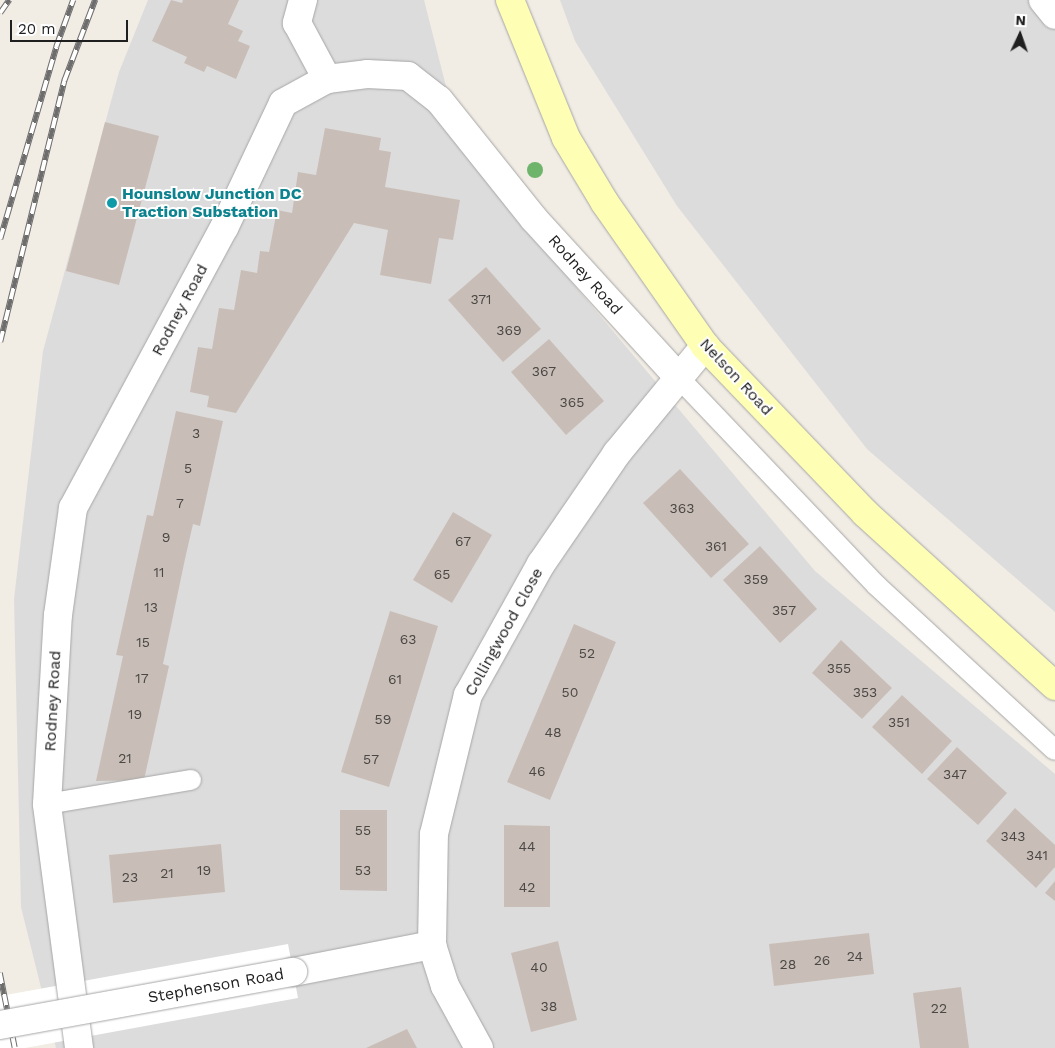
<!DOCTYPE html>
<html>
<head>
<meta charset="utf-8">
<style>
  body { margin:0 }
  #map { position:relative; width:1055px; height:1048px; overflow:hidden; background:#f1ece4; font-family:"Work Sans",sans-serif }
  div>[style] { position:absolute }
  .residential>* { inset:0; background:#dddcdc }
  .pier>* { inset:0; background:#fff }
  .building>* { inset:0; background:#c9beb7 }
  .roads { filter:drop-shadow(0 0 1px #a6a6a6) drop-shadow(0 0 1px #a6a6a6) }
  .lane>* { height:20px; margin:-10px; padding:0 10px; transform-origin:10px; border-radius:10px; background:#fff }
  .street>* { height:28px; margin:-14px; padding:0 14px; transform-origin:14px; border-radius:14px; background:#fff }
  .secondary>* { height:28px; margin:-14px; padding:0 14px; transform-origin:14px; border-radius:14px; background:#feffb4 }
  .rail>* { height:5.5px; margin-top:-2.75px; transform-origin:0; background:repeating-linear-gradient(90deg,#fff 0 11px,#6d6d6d 0 22px); box-sizing:border-box; border-block:1px solid #6d6d6d }
  .bridges { filter:drop-shadow(0 0 1px #a6a6a6) drop-shadow(0 0 1px #a6a6a6) }
  .street-bridge>* { height:28px; margin:-14px; padding:0 14px; transform-origin:14px; border-radius:14px; background:#fff }
  .trees>* { width:16px; height:16px; margin:-8px; border-radius:50%; background:#6eb56b }
  .dots>* { width:14px; height:14px; translate:-50% -50%; box-sizing:border-box; border:2px solid #fff; border-radius:50% }
  span { translate:-50% -50%; white-space:nowrap; text-align:center; line-height:1.15; -webkit-text-stroke:4px #fff; paint-order:stroke }
  .number-label { font-size:14px; color:#4a4745 }
  .number-label span { -webkit-text-stroke-width:0 }
  .culture-label { font-size:16px; color:#0d838f; font-weight:700 }
  .left { translate:0 -50%; text-align:left }
  .street-label { font-size:16px; color:#1f1f1f }
  .north { position:absolute; left:995px; top:10px; width:50px; height:50px; -webkit-text-stroke:4px #fff; paint-order:stroke; rotate:3deg; font-size:14px; font-weight:700; line-height:20px; text-align:center; color:#1f1f1f }
  .north::after { content:''; display:block; margin:auto; width:18px; height:22px; background:#1f1f1f; clip-path:polygon(50% 0,100% 100%,50% 72%,0 100%) }
  .scale { position:absolute; left:10px; top:20px; width:118px; height:22px; box-sizing:border-box; border:2px solid #1f1f1f; border-top:0; padding-left:6px; font-size:15px; line-height:18px; white-space:nowrap; color:#1f1f1f; -webkit-text-stroke:4px #fff; paint-order:stroke }
</style>
</head>
<body>
<div id="map">
  <div class="residential">
    <i style="clip-path:polygon(148px 0,424px 0,463px 153px,815px 571px,1055px 774px,1055px 1048px,56px 1048px,21px 907px,14px 599px,43px 351px,119px 72px)"></i>
    <i style="clip-path:polygon(560px 0,1055px 0,1055px 612px,867px 449px,677px 206px,575px 41px)"></i>
  </div>
  <div class="pier">
    <i style="clip-path:polygon(288px 944px,298px 998px,25px 1048px,0 1048px,0 996px)"></i>
  </div>
  <div class="building">
    <i style="clip-path:polygon(171px 0,182px 3px,183px 0,239px 0,228px 24px,243px 31px,238px 41px,250px 46px,236px 79px,207px 66px,204px 72px,184px 63px,187px 57px,152px 41px)"></i>
    <i style="clip-path:polygon(105px 122px,159px 136px,119px 285px,66px 271px)"></i>
    <i style="clip-path:polygon(325px 128px,381px 138px,379px 150px,391px 152px,385px 187px,460px 200px,453px 240px,439px 238px,431px 284px,380px 275px,388px 230px,354px 223px,236px 413px,207px 407px,209px 396px,190px 392px,198px 347px,212px 349px,219px 308px,234px 310px,241px 270px,257px 273px,260px 251px,269px 252px,277px 210px,292px 213px,298px 172px,316px 175px)"></i>
    <i style="clip-path:polygon(486px 267px,541px 329px,503px 362px,448px 300px)"></i>
    <i style="clip-path:polygon(549px 339px,604px 401px,566px 435px,511px 372px)"></i>
    <i style="clip-path:polygon(176px 411px,223px 421px,200px 526px,193px 524px,185px 559px,163px 664px,169px 666px,144px 780px,96px 781px,123px 656px,116px 655px,147px 515px,153px 516px)"></i>
    <i style="clip-path:polygon(680px 469px,749px 544px,711px 578px,643px 503px)"></i>
    <i style="clip-path:polygon(453px 512px,492px 535px,452px 603px,413px 580px)"></i>
    <i style="clip-path:polygon(760px 546px,817px 609px,780px 643px,723px 580px)"></i>
    <i style="clip-path:polygon(390px 611px,438px 626px,389px 787px,341px 772px)"></i>
    <i style="clip-path:polygon(574px 624px,616px 642px,550px 800px,507px 782px)"></i>
    <i style="clip-path:polygon(841px 640px,892px 688px,862px 719px,812px 673px)"></i>
    <i style="clip-path:polygon(902px 695px,952px 741px,922px 774px,872px 727px)"></i>
    <i style="clip-path:polygon(957px 747px,1007px 793px,978px 825px,927px 779px)"></i>
    <i style="clip-path:polygon(1015px 808px,1055px 845px,1055px 867px,1036px 888px,986px 841px)"></i>
    <i style="clip-path:polygon(340px 810px,387px 810px,387px 891px,340px 890px)"></i>
    <i style="clip-path:polygon(504px 825px,550px 826px,550px 907px,504px 907px)"></i>
    <i style="clip-path:polygon(221px 844px,225px 892px,113px 903px,109px 855px)"></i>
    <i style="clip-path:polygon(1055px 881px,1055px 901px,1045px 893px)"></i>
    <i style="clip-path:polygon(869px 933px,874px 974px,774px 986px,769px 944px)"></i>
    <i style="clip-path:polygon(558px 941px,577px 1020px,531px 1032px,511px 953px)"></i>
    <i style="clip-path:polygon(961px 987px,969px 1048px,920px 1048px,913px 993px)"></i>
    <i style="clip-path:polygon(407px 1029px,417px 1048px,366px 1048px)"></i>
  </div>
  <div class="roads">
    <div class="lane">
      <i style="left:679px;top:378px;width:286px;rotate:46.4deg"></i>
      <i style="left:876px;top:585px;width:243px;rotate:42.7deg"></i>
      <i style="left:47px;top:804px;width:146px;rotate:-9.5deg"></i>
    </div>
    <div class="street">
      <i style="left:303px;top:0;width:24px;rotate:105deg"></i>
      <i style="left:297px;top:23px;width:64px;rotate:61.8deg"></i>
      <i style="left:1043px;top:0;width:19px;rotate:51deg"></i>
      <i style="left:293px;top:972px;width:142px;rotate:-11deg"></i>
      <i style="left:79px;top:1048px;width:246px;rotate:-97.5deg"></i>
      <i style="left:47px;top:804px;width:189px;rotate:-86.7deg"></i>
      <i style="left:58px;top:615px;width:108px;rotate:-82deg"></i>
      <i style="left:73px;top:508px;width:318px;rotate:-61.7deg"></i>
      <i style="left:224px;top:228px;width:138px;rotate:-64.7deg"></i>
      <i style="left:283px;top:103px;width:50px;rotate:-28.6deg"></i>
      <i style="left:327px;top:79px;width:40px;rotate:-7.1deg"></i>
      <i style="left:367px;top:74px;width:41px;rotate:2.8deg"></i>
      <i style="left:408px;top:76px;width:39px;rotate:38deg"></i>
      <i style="left:439px;top:100px;width:152px;rotate:51.4deg"></i>
      <i style="left:534px;top:219px;width:215px;rotate:47.6deg"></i>
      <i style="left:479px;top:1048px;width:71px;rotate:-118.7deg"></i>
      <i style="left:445px;top:986px;width:43px;rotate:-107.6deg"></i>
      <i style="left:432px;top:945px;width:111px;rotate:-89deg"></i>
      <i style="left:434px;top:834px;width:143px;rotate:-76.3deg"></i>
      <i style="left:468px;top:695px;width:150px;rotate:-60.9deg"></i>
      <i style="left:541px;top:564px;width:135px;rotate:-55.6deg"></i>
      <i style="left:617px;top:453px;width:139px;rotate:-50.6deg"></i>
    </div>
    <div class="secondary">
      <i style="left:510px;top:0;width:149px;rotate:67.9deg"></i>
      <i style="left:566px;top:138px;width:76px;rotate:59deg"></i>
      <i style="left:605px;top:203px;width:174px;rotate:55deg"></i>
      <i style="left:705px;top:346px;width:231px;rotate:46.2deg"></i>
      <i style="left:865px;top:513px;width:257px;rotate:42.3deg"></i>
    </div>
  </div>
  <div class="rail">
    <i style="left:0;top:13px;width:16px;rotate:-55deg"></i>
    <i style="left:0;top:239px;width:200px;rotate:-73.7deg"></i>
    <i style="left:56px;top:47px;width:50px;rotate:-70.1deg"></i>
    <i style="left:0;top:342px;width:269px;rotate:-76.2deg"></i>
    <i style="left:64px;top:81px;width:87px;rotate:-69.1deg"></i>
    <i style="left:0;top:973px;width:76px;rotate:78.7deg"></i>
  </div>
  <div class="bridges">
    <div class="street-bridge">
      <i style="left:0;top:1025px;width:298px;rotate:-10.3deg"></i>
    </div>
  </div>
  <div class="trees">
    <i style="left:535px;top:170px"></i>
  </div>
  <div class="dots">
    <i style="left:112px;top:203px;background:#0f9aa8"></i>
  </div>
  <div class="number-label">
    <span style="left:481px;top:299px">371</span>
    <span style="left:509px;top:330px">369</span>
    <span style="left:544px;top:371px">367</span>
    <span style="left:572px;top:402px">365</span>
    <span style="left:196px;top:433px">3</span>
    <span style="left:188px;top:468px">5</span>
    <span style="left:180px;top:503px">7</span>
    <span style="left:682px;top:508px">363</span>
    <span style="left:166px;top:537px">9</span>
    <span style="left:463px;top:541px">67</span>
    <span style="left:716px;top:546px">361</span>
    <span style="left:159px;top:572px">11</span>
    <span style="left:442px;top:574px">65</span>
    <span style="left:756px;top:579px">359</span>
    <span style="left:151px;top:607px">13</span>
    <span style="left:784px;top:610px">357</span>
    <span style="left:408px;top:639px">63</span>
    <span style="left:143px;top:642px">15</span>
    <span style="left:587px;top:653px">52</span>
    <span style="left:839px;top:668px">355</span>
    <span style="left:142px;top:678px">17</span>
    <span style="left:395px;top:679px">61</span>
    <span style="left:570px;top:692px">50</span>
    <span style="left:865px;top:692px">353</span>
    <span style="left:135px;top:714px">19</span>
    <span style="left:383px;top:719px">59</span>
    <span style="left:899px;top:722px">351</span>
    <span style="left:553px;top:732px">48</span>
    <span style="left:125px;top:758px">21</span>
    <span style="left:371px;top:759px">57</span>
    <span style="left:537px;top:771px">46</span>
    <span style="left:955px;top:774px">347</span>
    <span style="left:363px;top:830px">55</span>
    <span style="left:1013px;top:836px">343</span>
    <span style="left:527px;top:846px">44</span>
    <span style="left:1037px;top:855px">341</span>
    <span style="left:204px;top:870px">19</span>
    <span style="left:363px;top:870px">53</span>
    <span style="left:167px;top:873px">21</span>
    <span style="left:130px;top:877px">23</span>
    <span style="left:527px;top:887px">42</span>
    <span style="left:855px;top:956px">24</span>
    <span style="left:822px;top:960px">26</span>
    <span style="left:788px;top:964px">28</span>
    <span style="left:539px;top:967px">40</span>
    <span style="left:549px;top:1006px">38</span>
    <span style="left:939px;top:1008px">22</span>
  </div>
  <div class="culture-label">
    <span class="left" style="left:122px;top:203px">Hounslow Junction DC<br>Traction Substation</span>
  </div>
  <div class="street-label">
    <span style="left:585px;top:275px;rotate:48deg">Rodney Road</span>
    <span style="left:180px;top:310px;rotate:-62deg">Rodney Road</span>
    <span style="left:736px;top:377px;rotate:47deg">Nelson Road</span>
    <span style="left:504px;top:632px;rotate:-61deg">Collingwood Close</span>
    <span style="left:53px;top:701px;rotate:-87deg">Rodney Road</span>
    <span style="left:216px;top:986px;rotate:-10deg">Stephenson Road</span>
  </div>
  <div class="north">N</div>
  <div class="scale">20 m</div>
</div>
</body>
</html>
